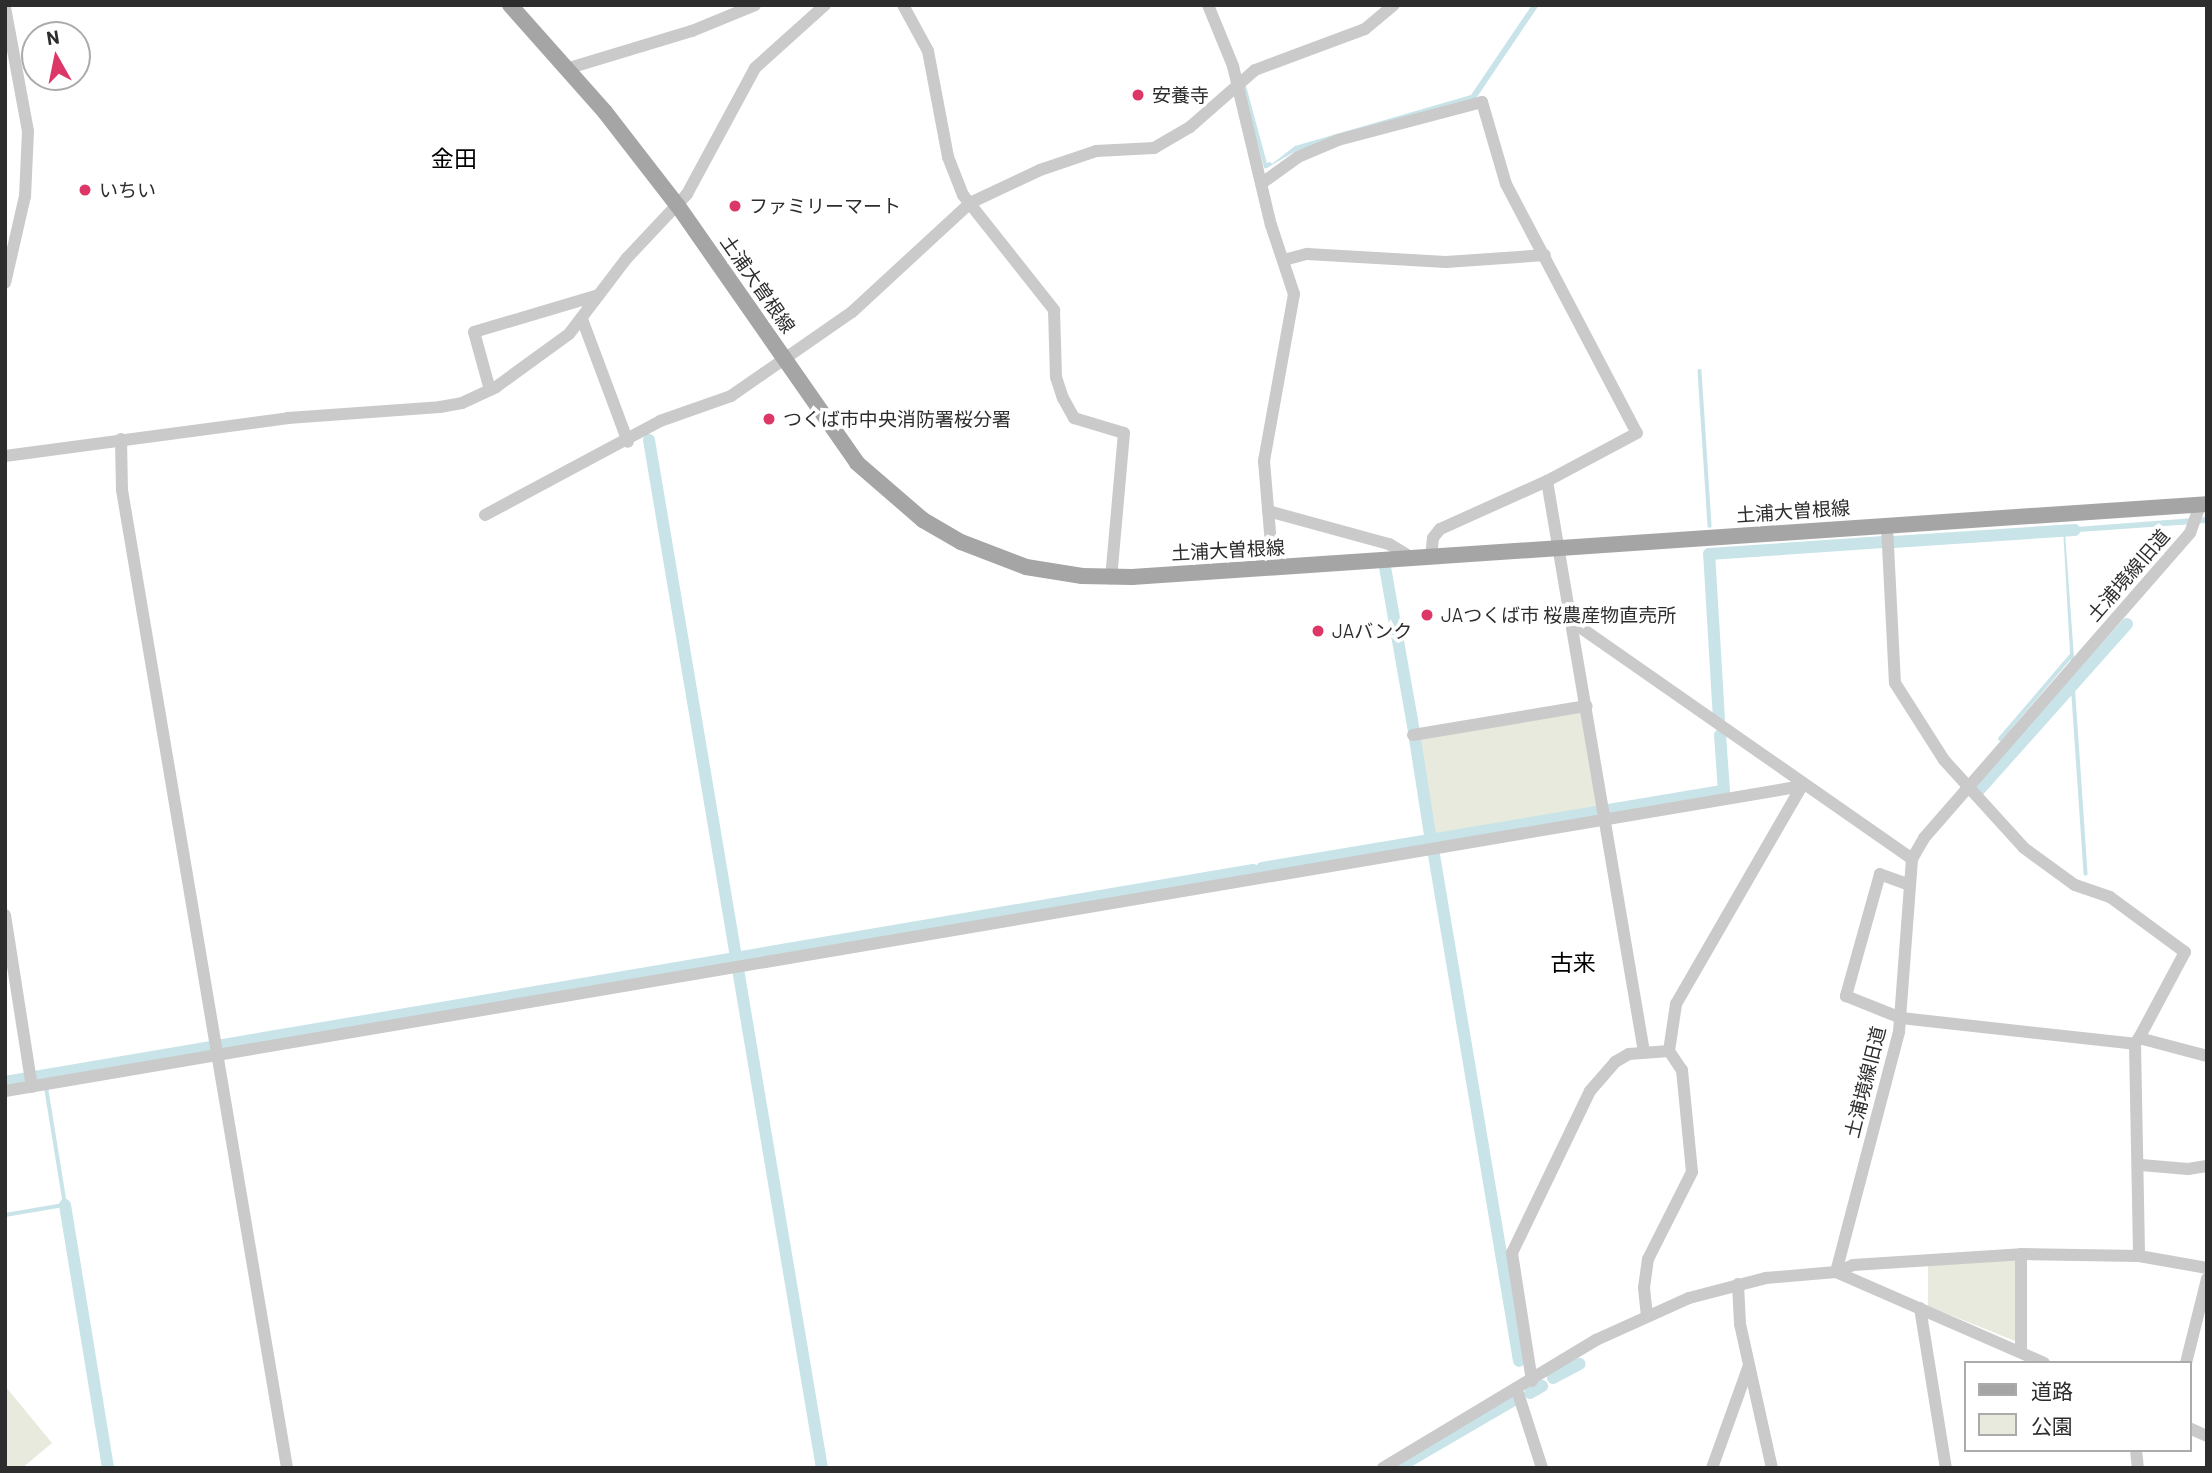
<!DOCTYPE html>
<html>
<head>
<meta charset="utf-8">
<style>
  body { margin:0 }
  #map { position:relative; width:2212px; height:1473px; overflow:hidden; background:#fff; font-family:Barlow,"Noto Sans JP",sans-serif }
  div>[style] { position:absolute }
  .green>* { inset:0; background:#e7eadc }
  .water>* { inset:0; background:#c8e4e9 }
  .stream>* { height:3.5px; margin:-1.75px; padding:0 1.75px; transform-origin:1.75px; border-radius:1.75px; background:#c8e4e9 }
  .canal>* { height:12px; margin:-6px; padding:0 6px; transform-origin:6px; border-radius:6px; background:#c8e4e9 }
  .minor>* { height:12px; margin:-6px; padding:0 6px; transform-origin:6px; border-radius:6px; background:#cacaca }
  .major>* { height:16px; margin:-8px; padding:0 8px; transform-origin:8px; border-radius:8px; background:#a5a5a5 }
  .dots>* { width:19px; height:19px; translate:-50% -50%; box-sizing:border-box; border:4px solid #fff; border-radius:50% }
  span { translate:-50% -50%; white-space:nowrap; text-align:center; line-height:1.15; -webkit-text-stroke:7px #fff; paint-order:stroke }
  .poi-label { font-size:19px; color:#2d2d2d }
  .left { translate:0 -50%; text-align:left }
  .street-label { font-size:19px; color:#2d2d2d }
  .quarter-label { font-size:23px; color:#000 }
  .frame { position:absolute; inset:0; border:7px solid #2d2d2d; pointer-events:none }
  .legend { position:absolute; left:1964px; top:1361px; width:228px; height:91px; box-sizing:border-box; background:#fff; border:2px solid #ababab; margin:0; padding:9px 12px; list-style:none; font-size:21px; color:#2d2d2d }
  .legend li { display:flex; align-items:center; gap:14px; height:35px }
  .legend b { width:35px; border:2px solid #ababab }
  .north { position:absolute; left:21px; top:21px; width:70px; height:70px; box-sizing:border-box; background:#fff; border:2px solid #ababab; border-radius:50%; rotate:351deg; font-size:19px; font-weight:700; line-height:28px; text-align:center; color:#2d2d2d }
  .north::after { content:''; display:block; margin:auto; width:24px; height:32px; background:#dd3767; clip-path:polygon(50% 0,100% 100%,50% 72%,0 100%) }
</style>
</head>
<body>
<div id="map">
  <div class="green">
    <i style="clip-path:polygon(1584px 711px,1597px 807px,1435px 836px,1419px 740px)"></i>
    <i style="clip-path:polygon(2016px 1259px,2015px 1341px,1928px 1306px,1928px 1263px)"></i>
    <i style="clip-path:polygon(5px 1386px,52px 1443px,22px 1468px,5px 1468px)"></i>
  </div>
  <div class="water">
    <i style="clip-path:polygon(1532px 5px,1539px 5px,1475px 100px,1296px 151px,1265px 169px,1295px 146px,1471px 95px)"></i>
    <i style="clip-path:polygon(2207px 517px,2207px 523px,2065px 533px,2076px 685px,2072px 688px,2063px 528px)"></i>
  </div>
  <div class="stream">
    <i style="left:1245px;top:88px;width:81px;rotate:74.9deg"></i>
    <i style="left:1266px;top:166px;width:4px;rotate:-27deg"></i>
    <i style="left:1700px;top:371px;width:155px;rotate:86.3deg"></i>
    <i style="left:2073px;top:682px;width:192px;rotate:86.1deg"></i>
    <i style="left:2000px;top:739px;width:109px;rotate:-49.5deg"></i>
    <i style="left:5px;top:1215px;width:61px;rotate:-9.5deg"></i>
    <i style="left:65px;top:1205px;width:132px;rotate:-99.2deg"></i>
  </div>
  <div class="canal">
    <i style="left:649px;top:440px;width:1042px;rotate:80.45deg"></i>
    <i style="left:1894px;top:542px;width:181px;rotate:-3.8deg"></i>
    <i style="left:1385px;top:567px;width:167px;rotate:80deg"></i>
    <i style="left:1719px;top:720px;width:166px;rotate:-93.4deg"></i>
    <i style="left:1709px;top:554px;width:175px;rotate:-3.9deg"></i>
    <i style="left:1415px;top:739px;width:103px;rotate:81.1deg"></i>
    <i style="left:1980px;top:789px;width:221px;rotate:-48.3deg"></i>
    <i style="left:1434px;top:855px;width:513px;rotate:80.46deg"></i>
    <i style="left:1262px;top:868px;width:468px;rotate:-9.5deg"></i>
    <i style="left:1724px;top:791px;width:56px;rotate:-94.1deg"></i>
    <i style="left:5px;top:1082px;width:1266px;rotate:-9.64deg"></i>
    <i style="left:65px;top:1205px;width:266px;rotate:80.7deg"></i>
    <i style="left:1553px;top:1378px;width:30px;rotate:-28deg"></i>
    <i style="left:1530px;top:1393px;width:14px;rotate:-30deg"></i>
    <i style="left:1397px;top:1468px;width:135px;rotate:-30.2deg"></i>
  </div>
  <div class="minor">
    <i style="left:903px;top:5px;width:52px;rotate:61.5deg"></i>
    <i style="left:928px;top:51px;width:108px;rotate:79.3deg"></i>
    <i style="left:948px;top:157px;width:41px;rotate:68.5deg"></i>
    <i style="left:963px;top:195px;width:147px;rotate:51.6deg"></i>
    <i style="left:1054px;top:310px;width:67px;rotate:88.3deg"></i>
    <i style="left:1056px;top:377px;width:22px;rotate:72deg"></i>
    <i style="left:1063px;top:398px;width:23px;rotate:61deg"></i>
    <i style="left:1074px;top:418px;width:52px;rotate:16.7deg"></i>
    <i style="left:1124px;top:433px;width:146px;rotate:95.1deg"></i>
    <i style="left:1208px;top:5px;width:66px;rotate:67.7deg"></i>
    <i style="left:1233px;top:66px;width:163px;rotate:76.6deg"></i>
    <i style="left:1271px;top:225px;width:73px;rotate:71.6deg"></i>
    <i style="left:1294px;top:294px;width:170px;rotate:100.2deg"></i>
    <i style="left:1264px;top:461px;width:108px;rotate:85.2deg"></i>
    <i style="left:5px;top:7px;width:126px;rotate:79.5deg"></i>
    <i style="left:28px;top:131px;width:65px;rotate:92.6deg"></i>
    <i style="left:25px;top:196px;width:89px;rotate:102.9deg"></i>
    <i style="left:566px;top:69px;width:132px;rotate:-16.8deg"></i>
    <i style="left:692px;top:31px;width:68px;rotate:-22.4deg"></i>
    <i style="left:1262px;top:183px;width:44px;rotate:-35.8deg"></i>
    <i style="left:1298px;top:157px;width:43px;rotate:-23deg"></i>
    <i style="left:1338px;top:140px;width:149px;rotate:-14.8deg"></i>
    <i style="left:1482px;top:102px;width:85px;rotate:73.7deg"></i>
    <i style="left:1506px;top:184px;width:281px;rotate:62.3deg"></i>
    <i style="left:1637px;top:433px;width:102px;rotate:151.9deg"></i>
    <i style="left:1547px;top:481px;width:117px;rotate:155.8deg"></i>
    <i style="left:1440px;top:529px;width:11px;rotate:128deg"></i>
    <i style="left:1433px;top:538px;width:19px;rotate:96deg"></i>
    <i style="left:1284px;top:260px;width:24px;rotate:-15deg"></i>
    <i style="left:1307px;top:254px;width:139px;rotate:3.3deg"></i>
    <i style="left:1446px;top:262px;width:99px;rotate:-4deg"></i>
    <i style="left:582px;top:319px;width:131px;rotate:69.5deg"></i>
    <i style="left:490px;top:390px;width:60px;rotate:-105.4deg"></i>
    <i style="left:474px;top:332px;width:130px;rotate:-16.5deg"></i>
    <i style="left:121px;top:439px;width:51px;rotate:88.9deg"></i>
    <i style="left:122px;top:490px;width:992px;rotate:80.42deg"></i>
    <i style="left:5px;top:456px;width:286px;rotate:-7.6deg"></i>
    <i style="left:288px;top:418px;width:152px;rotate:-4.1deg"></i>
    <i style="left:440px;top:407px;width:22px;rotate:-10deg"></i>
    <i style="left:462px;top:403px;width:38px;rotate:-25deg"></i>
    <i style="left:496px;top:387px;width:90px;rotate:-36deg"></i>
    <i style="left:569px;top:334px;width:96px;rotate:-52.7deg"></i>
    <i style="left:627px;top:258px;width:88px;rotate:-46.8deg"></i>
    <i style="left:687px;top:194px;width:143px;rotate:-61.6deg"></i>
    <i style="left:755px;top:68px;width:94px;rotate:-42deg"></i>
    <i style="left:1547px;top:481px;width:579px;rotate:80.36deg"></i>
    <i style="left:1268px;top:511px;width:125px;rotate:15.3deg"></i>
    <i style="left:1389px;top:544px;width:27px;rotate:31deg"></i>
    <i style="left:485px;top:515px;width:199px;rotate:-28.2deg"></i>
    <i style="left:660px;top:421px;width:75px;rotate:-19.4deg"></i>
    <i style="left:731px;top:396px;width:147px;rotate:-34.8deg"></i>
    <i style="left:852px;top:312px;width:161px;rotate:-42.7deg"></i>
    <i style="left:970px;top:203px;width:77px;rotate:-25.2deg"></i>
    <i style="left:1040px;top:170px;width:59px;rotate:-18.7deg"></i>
    <i style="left:1096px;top:151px;width:58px;rotate:-3deg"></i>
    <i style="left:1154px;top:148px;width:42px;rotate:-30.3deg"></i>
    <i style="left:1190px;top:127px;width:86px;rotate:-41.2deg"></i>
    <i style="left:1255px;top:70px;width:117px;rotate:-20.4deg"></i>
    <i style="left:1365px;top:29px;width:38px;rotate:-40deg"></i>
    <i style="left:1887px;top:526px;width:157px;rotate:87.1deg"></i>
    <i style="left:1895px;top:683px;width:91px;rotate:57.5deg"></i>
    <i style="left:1944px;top:760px;width:119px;rotate:47.7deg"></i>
    <i style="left:2024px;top:848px;width:63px;rotate:36deg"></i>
    <i style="left:2075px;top:885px;width:37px;rotate:19deg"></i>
    <i style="left:2110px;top:897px;width:93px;rotate:36.3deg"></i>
    <i style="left:2185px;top:952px;width:98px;rotate:118.1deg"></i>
    <i style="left:1574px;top:623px;width:412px;rotate:34.9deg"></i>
    <i style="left:1413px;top:735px;width:176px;rotate:-9.5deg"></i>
    <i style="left:1907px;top:884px;width:29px;rotate:-160deg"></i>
    <i style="left:1880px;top:874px;width:127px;rotate:105.6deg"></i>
    <i style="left:1846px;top:996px;width:59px;rotate:21.8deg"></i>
    <i style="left:1901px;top:1018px;width:235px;rotate:6.3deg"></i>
    <i style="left:2135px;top:1044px;width:7px;rotate:-56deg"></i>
    <i style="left:2139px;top:1038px;width:70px;rotate:14.8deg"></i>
    <i style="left:5px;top:915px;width:174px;rotate:81.1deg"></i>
    <i style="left:2135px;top:1044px;width:212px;rotate:88.9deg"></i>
    <i style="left:1669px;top:1051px;width:48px;rotate:-81.5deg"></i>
    <i style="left:1676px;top:1004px;width:252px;rotate:-60deg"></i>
    <i style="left:5px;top:1091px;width:1823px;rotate:-9.63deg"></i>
    <i style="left:2141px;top:1165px;width:47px;rotate:4.9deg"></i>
    <i style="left:2188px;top:1169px;width:19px;rotate:-9deg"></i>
    <i style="left:1836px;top:1272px;width:248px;rotate:-75.3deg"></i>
    <i style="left:1899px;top:1032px;width:173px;rotate:-85.7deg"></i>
    <i style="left:1912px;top:859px;width:24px;rotate:-60deg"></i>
    <i style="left:1924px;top:838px;width:405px;rotate:-48.9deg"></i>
    <i style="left:2190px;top:533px;width:30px;rotate:-70deg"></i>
    <i style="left:1836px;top:1272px;width:18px;rotate:-22deg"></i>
    <i style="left:1853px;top:1265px;width:168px;rotate:-3.7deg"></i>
    <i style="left:2021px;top:1254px;width:118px;rotate:1deg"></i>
    <i style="left:2139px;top:1256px;width:69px;rotate:10deg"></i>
    <i style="left:1738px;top:1284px;width:40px;rotate:87.1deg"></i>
    <i style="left:1740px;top:1324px;width:148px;rotate:77.5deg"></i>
    <i style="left:1920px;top:1308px;width:162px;rotate:80.8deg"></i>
    <i style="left:2021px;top:1352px;width:98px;rotate:-90deg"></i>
    <i style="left:2186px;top:1363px;width:87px;rotate:-76deg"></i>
    <i style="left:1532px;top:1381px;width:130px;rotate:-98.9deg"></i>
    <i style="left:1512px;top:1253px;width:180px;rotate:-64.3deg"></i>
    <i style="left:1590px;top:1091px;width:38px;rotate:-49deg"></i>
    <i style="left:1615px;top:1062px;width:16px;rotate:-30deg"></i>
    <i style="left:1629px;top:1054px;width:40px;rotate:-4.3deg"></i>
    <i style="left:1669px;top:1051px;width:23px;rotate:56deg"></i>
    <i style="left:1682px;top:1070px;width:102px;rotate:84.4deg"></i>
    <i style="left:1692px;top:1172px;width:97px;rotate:116.8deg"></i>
    <i style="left:1648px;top:1259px;width:29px;rotate:98deg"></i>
    <i style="left:1644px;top:1288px;width:28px;rotate:84deg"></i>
    <i style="left:1517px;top:1390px;width:82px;rotate:72.2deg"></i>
    <i style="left:2189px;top:1428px;width:20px;rotate:24deg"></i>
    <i style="left:2136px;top:1450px;width:18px;rotate:84deg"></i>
    <i style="left:1383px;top:1468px;width:249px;rotate:-31deg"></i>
    <i style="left:1596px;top:1340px;width:102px;rotate:-24.3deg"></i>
    <i style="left:1689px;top:1298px;width:80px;rotate:-14.6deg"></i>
    <i style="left:1766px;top:1278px;width:70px;rotate:-4.9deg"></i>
    <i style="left:1836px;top:1272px;width:227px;rotate:23.6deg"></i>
    <i style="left:1712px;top:1468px;width:109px;rotate:-70.2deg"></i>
  </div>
  <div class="major">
    <i style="left:510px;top:5px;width:143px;rotate:48.4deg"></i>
    <i style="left:605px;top:112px;width:119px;rotate:52.2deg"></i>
    <i style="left:678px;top:206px;width:313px;rotate:55.1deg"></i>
    <i style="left:857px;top:463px;width:87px;rotate:40.8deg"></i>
    <i style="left:923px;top:520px;width:44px;rotate:30.1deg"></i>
    <i style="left:961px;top:542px;width:70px;rotate:21deg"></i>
    <i style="left:1026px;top:567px;width:57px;rotate:9.1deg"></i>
    <i style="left:1082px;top:576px;width:50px;rotate:1.1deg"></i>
    <i style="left:1132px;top:577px;width:1077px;rotate:-3.88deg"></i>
  </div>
  <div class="dots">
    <i style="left:1138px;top:95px;background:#dd3767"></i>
    <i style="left:85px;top:190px;background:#dd3767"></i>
    <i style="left:735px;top:206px;background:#dd3767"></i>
    <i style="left:769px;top:419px;background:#dd3767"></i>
    <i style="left:1427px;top:615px;background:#dd3767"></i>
    <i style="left:1318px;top:631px;background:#dd3767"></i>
  </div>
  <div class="poi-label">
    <span class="left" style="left:1152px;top:95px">安養寺</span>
    <span class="left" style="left:99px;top:190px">いちい</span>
    <span class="left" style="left:749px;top:206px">ファミリーマート</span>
    <span class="left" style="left:783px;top:419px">つくば市中央消防署桜分署</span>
    <span class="left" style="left:1441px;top:615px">JAつくば市 桜農産物直売所</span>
    <span class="left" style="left:1332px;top:631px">JAバンク</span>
  </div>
  <div class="street-label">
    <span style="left:758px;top:284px;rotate:55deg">土浦大曽根線</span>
    <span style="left:1793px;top:511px;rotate:-4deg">土浦大曽根線</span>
    <span style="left:1228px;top:550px;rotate:-3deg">土浦大曽根線</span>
    <span style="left:2128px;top:575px;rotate:-49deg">土浦境線旧道</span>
    <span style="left:1865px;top:1082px;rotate:-76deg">土浦境線旧道</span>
  </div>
  <div class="quarter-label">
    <span style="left:454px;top:158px">金田</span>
    <span style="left:1573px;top:962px">古来</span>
  </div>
  <div class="frame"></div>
  <ul class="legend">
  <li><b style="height:9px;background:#a5a5a5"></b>道路</li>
  <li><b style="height:19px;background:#e7eadc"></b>公園</li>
  </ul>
  <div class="north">N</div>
</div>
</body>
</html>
